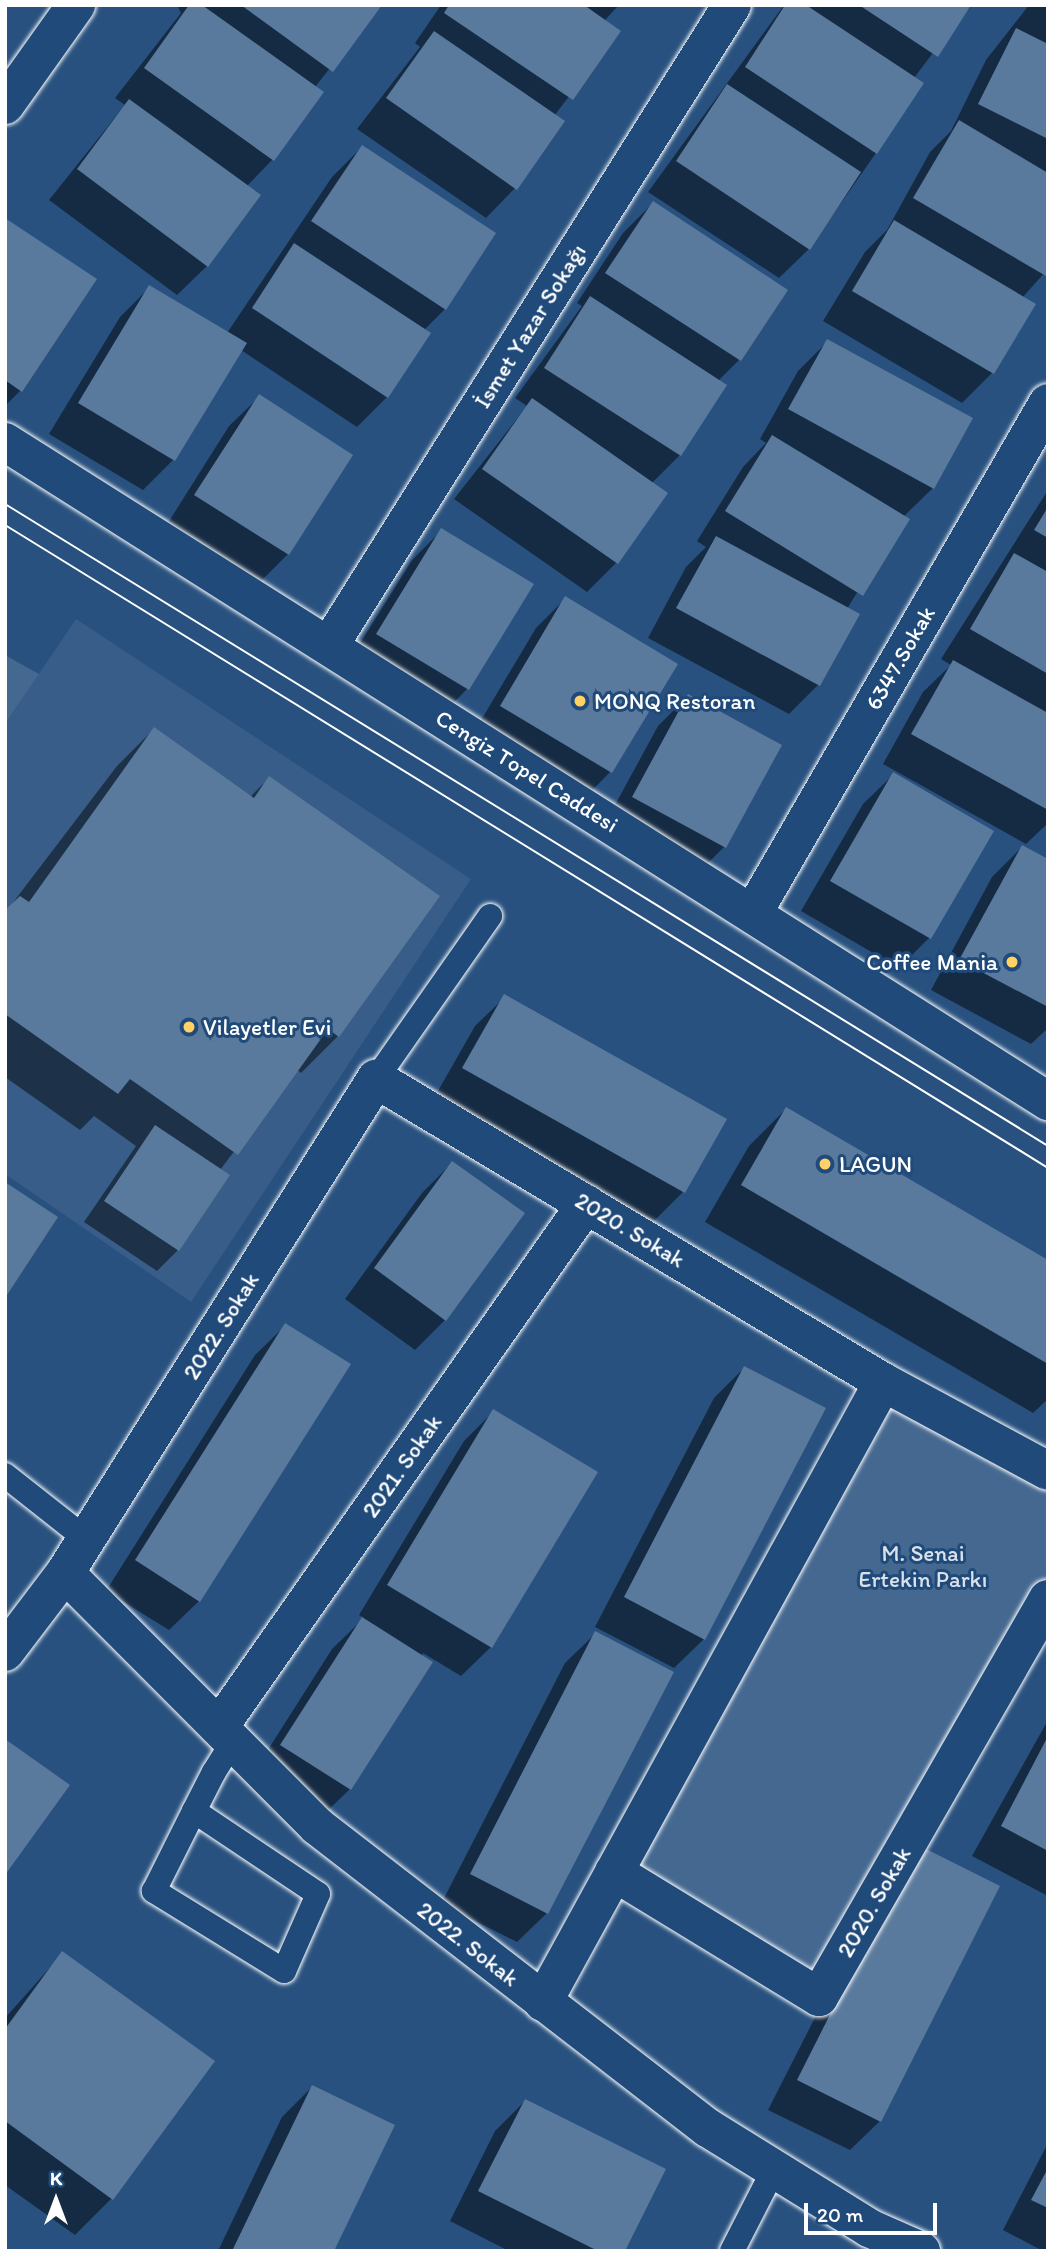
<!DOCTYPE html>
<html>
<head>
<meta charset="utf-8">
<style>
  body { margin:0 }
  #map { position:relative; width:1053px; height:2256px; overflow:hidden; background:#28517f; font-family:Itim,sans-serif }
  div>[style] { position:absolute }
  .built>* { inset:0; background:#375d88 }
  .green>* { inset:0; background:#446890 }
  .shadow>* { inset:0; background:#0007 }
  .building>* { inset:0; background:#5a7a9d }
  .roads { filter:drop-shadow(0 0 2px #fff) drop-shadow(0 0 2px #fff) }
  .service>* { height:24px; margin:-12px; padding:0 12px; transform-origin:12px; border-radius:12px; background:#1f4a7a }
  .pedestrian>* { height:38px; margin:-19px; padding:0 19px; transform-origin:19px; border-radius:19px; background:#1f4a7a }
  .minor>* { height:38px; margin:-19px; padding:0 19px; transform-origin:19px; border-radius:19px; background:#1f4a7a }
  .tram>* { height:2px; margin:-1px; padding:0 1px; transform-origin:1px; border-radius:1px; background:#fff }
  .dots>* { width:19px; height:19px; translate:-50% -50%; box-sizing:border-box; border:4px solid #1f4a7a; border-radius:50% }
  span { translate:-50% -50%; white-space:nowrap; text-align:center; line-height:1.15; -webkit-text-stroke:6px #1f4a7a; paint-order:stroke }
  .street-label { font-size:23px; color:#fff }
  .poi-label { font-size:23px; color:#fff }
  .left { translate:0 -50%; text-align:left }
  .right { translate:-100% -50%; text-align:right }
  .park-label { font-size:23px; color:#dae1e9 }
  .frame { position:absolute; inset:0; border:7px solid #fff; pointer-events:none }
  .north { position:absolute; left:21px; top:2165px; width:70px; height:70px; -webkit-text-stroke:5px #1f4a7a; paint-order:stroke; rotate:0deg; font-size:19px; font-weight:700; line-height:28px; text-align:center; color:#fff }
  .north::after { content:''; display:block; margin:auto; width:24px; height:32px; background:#fff; clip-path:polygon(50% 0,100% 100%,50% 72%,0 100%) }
  .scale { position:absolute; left:804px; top:2203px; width:133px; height:32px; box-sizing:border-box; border:4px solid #fff; border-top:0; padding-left:9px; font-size:21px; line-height:24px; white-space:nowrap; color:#fff; -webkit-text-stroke:5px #1f4a7a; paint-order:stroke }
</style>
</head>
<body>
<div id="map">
  <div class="built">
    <i style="clip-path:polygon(76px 619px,471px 879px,191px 1302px,5px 1174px,5px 724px)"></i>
  </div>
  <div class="green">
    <i style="clip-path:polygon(5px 655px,39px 674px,5px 724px)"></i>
    <i style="clip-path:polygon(883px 1382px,1048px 1471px,1048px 1599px,819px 1997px,614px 1872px)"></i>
  </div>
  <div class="shadow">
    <i style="clip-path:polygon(177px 5px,380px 5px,315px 87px,273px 159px,246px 187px,207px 266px,177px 295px,49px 200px,125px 105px,115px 98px,181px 13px)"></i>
    <i style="clip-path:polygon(441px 5px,619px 5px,604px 21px,619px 31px,554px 116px,515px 188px,486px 218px,357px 129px,420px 47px,415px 43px)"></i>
    <i style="clip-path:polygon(969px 5px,914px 78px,876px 153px,809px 249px,779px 278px,648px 192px,784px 5px)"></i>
    <i style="clip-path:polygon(1029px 5px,1048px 5px,1048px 269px,1022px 298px,1033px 304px,992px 373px,962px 403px,823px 321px,865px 252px,887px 230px,930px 152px,951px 131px,986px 60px)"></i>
    <i style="clip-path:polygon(362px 147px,445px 309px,424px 330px,387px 397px,357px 427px,241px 350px,173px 460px,143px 490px,49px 434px,120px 317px,150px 287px,227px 333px,332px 177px)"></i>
    <i style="clip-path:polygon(653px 203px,739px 360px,718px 381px,680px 455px,651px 484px,616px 563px,587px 592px,454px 499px,527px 406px,515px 398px,582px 306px,577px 303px,623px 233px)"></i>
    <i style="clip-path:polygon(5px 220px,21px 390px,5px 406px)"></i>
    <i style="clip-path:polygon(828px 341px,933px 488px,903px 517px,847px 609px,819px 684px,789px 714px,648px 638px,686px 567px,706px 547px,697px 541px,743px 467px,766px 443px,760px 439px,798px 371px)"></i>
    <i style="clip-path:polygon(259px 397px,288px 554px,258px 584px,166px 526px,229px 426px)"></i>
    <i style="clip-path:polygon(1048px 490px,1048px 823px,1026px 844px,883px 764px,923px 692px,951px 665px,941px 659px)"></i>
    <i style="clip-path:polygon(442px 530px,467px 689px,438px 719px,347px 664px,412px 560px)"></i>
    <i style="clip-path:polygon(565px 599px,675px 665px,610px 772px,581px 802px,471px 737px,536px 628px)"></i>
    <i style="clip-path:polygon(688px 696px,780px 746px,724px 847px,694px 877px,603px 827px,658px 726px)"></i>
    <i style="clip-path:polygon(154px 729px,250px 797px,269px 778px,338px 1036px,301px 1073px,296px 1069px,220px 1170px,178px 1250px,157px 1271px,84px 1222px,136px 1146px,94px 1116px,80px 1130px,5px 1077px,5px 913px,117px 766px)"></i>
    <i style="clip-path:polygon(893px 775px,991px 832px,929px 938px,899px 968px,801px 911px,863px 804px)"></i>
    <i style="clip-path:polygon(1022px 847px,1048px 861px,1048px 1028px,1031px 1044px,931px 990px,992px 877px)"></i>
    <i style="clip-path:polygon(505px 997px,683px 1192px,654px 1221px,434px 1098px,475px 1026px)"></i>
    <i style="clip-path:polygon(786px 1109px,1048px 1262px,1048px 1399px,1033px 1413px,705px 1222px,749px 1146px)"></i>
    <i style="clip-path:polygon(452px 1163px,445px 1320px,415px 1350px,345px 1299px,422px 1193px)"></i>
    <i style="clip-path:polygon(285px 1326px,199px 1601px,169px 1630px,106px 1591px,255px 1355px)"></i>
    <i style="clip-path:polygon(744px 1368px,704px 1639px,674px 1668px,595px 1627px,714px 1398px)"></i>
    <i style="clip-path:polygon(494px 1411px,491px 1647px,461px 1676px,423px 1653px,350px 1789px,320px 1818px,252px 1775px,332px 1649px,364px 1618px,359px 1615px,464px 1441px)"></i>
    <i style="clip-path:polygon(595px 1634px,547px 1913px,517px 1942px,441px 1904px,565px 1663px)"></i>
    <i style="clip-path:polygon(1048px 1720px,1048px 1896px,972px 1856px)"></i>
    <i style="clip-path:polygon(887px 1876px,880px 2121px,850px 2150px,768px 2110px)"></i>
    <i style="clip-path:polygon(63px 1953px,112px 2198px,75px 2235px,5px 2185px,5px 2018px)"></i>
    <i style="clip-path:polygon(312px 2087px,332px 2251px,218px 2251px,282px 2117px)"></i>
    <i style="clip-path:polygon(525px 2101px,623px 2251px,509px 2251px,450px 2221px,495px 2131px)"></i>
    <i style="clip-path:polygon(1048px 2143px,1048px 2251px,1043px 2251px,1003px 2230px)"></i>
  </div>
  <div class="building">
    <i style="clip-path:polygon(189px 5px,202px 5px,324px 92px,274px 161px,144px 68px)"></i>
    <i style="clip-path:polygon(241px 5px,382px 5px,333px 72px)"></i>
    <i style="clip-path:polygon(449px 5px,584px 5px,621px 31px,573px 100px,444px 13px)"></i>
    <i style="clip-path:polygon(785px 5px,806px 5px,924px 83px,877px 154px,745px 67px)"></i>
    <i style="clip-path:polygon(859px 5px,971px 5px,938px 57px)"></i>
    <i style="clip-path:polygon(1016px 28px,1048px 44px,1048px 139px,978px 104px)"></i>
    <i style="clip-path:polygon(434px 31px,565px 121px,517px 190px,386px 98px)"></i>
    <i style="clip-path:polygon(727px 84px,861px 172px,810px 250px,676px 161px)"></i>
    <i style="clip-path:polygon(129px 99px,261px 195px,208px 267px,77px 169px)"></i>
    <i style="clip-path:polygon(959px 120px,1048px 173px,1046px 276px,913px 198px)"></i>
    <i style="clip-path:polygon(362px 145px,496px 233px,446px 310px,311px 221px)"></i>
    <i style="clip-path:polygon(653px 201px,788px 290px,741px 361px,605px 273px)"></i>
    <i style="clip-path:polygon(5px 218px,97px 279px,22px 392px,5px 380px)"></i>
    <i style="clip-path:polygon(894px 220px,1036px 304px,994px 374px,852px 291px)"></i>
    <i style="clip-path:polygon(294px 243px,431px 333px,388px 398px,252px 308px)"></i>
    <i style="clip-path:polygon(149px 285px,247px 343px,175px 461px,78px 403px)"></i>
    <i style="clip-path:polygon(590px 296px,727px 385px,681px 456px,544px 368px)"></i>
    <i style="clip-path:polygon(827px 339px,973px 418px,934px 489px,788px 409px)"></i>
    <i style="clip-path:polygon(259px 394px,353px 455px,289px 555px,194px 495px)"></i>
    <i style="clip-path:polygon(532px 398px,668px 493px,618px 564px,482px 469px)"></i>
    <i style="clip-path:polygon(772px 435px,910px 519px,863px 596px,725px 511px)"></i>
    <i style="clip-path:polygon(1048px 507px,1048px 538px,1034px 530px)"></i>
    <i style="clip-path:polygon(441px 528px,534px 584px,469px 690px,376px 634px)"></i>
    <i style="clip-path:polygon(716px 536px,860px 614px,820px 686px,676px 608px)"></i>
    <i style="clip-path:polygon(1014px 553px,1048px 572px,1048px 674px,970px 629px)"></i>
    <i style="clip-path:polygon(565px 596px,678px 664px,612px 773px,500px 706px)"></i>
    <i style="clip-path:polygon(953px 660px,1048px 713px,1048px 810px,911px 734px)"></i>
    <i style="clip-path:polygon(688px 694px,782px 745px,726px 848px,632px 797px)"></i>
    <i style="clip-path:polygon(154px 727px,254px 798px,269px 776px,440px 896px,339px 1037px,328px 1029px,238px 1155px,130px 1079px,118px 1094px,5px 1014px,5px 910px,20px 896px,29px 902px)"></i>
    <i style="clip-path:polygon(893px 772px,994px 831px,931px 939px,830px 881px)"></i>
    <i style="clip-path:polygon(1022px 845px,1048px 859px,1048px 1007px,959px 960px)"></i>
    <i style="clip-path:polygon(504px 994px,727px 1119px,685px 1193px,462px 1068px)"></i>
    <i style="clip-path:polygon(786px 1107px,1048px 1260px,1048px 1364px,741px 1185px)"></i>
    <i style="clip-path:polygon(155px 1125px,230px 1175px,179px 1251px,104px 1201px)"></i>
    <i style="clip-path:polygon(452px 1161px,525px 1213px,446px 1321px,374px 1268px)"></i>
    <i style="clip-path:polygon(5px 1182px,58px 1217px,5px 1298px)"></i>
    <i style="clip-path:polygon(285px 1323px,351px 1364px,200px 1602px,135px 1560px)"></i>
    <i style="clip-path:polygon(744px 1366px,826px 1408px,705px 1640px,624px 1597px)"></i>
    <i style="clip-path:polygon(493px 1409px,598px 1472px,492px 1648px,387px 1585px)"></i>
    <i style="clip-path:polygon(362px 1617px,433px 1662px,351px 1790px,280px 1745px)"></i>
    <i style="clip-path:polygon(595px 1631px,674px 1672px,548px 1914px,470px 1874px)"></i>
    <i style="clip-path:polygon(1048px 1736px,1048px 1851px,1001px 1826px)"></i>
    <i style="clip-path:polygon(5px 1739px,70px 1785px,5px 1875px)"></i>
    <i style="clip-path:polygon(916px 1844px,1000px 1886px,881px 2122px,797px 2080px)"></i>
    <i style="clip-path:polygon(62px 1951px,215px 2061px,113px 2200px,5px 2121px,5px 2029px)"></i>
    <i style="clip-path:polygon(312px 2085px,395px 2125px,334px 2251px,232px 2251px)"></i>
    <i style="clip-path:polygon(525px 2099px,666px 2169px,625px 2251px,598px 2251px,478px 2191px)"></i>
    <i style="clip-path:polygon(1048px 2168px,1048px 2208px,1031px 2200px)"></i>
  </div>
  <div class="roads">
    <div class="service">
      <i style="left:376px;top:1079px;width:199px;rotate:-55deg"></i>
      <i style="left:5px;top:1475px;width:103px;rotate:38.3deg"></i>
      <i style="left:194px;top:1811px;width:149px;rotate:33.8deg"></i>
      <i style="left:318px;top:1894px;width:84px;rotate:113.8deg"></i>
      <i style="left:284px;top:1971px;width:153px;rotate:-148.4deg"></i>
      <i style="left:154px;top:1891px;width:89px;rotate:-63.4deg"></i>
      <i style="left:194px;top:1811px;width:44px;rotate:-62.9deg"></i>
      <i style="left:214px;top:1772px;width:36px;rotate:-58deg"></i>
      <i style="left:732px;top:2251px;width:92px;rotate:-62.9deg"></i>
    </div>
    <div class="pedestrian">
      <i style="left:5px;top:442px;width:1234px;rotate:32.29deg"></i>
    </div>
    <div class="minor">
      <i style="left:5px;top:105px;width:123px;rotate:-54.6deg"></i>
      <i style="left:329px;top:646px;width:757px;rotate:-57.84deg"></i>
      <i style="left:753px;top:913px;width:589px;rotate:-59.95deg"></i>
      <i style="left:65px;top:1573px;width:357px;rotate:45.1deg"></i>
      <i style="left:317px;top:1826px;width:494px;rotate:37.7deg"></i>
      <i style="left:708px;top:2128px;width:190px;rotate:31.8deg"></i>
      <i style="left:869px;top:2228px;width:57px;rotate:23.9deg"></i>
      <i style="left:5px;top:1652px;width:99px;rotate:-52.8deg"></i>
      <i style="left:65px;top:1573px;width:584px;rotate:-57.81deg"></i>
      <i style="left:376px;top:1079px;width:591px;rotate:30.86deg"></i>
      <i style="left:883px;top:1382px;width:187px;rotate:28.3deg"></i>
      <i style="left:219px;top:1727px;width:639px;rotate:-54.94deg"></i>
      <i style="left:614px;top:1872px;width:240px;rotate:31.4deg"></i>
      <i style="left:819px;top:1997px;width:459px;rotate:-60.1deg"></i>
      <i style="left:543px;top:2002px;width:707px;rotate:-61.26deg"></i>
    </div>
  </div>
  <div class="tram">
    <i style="left:5px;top:504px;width:1225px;rotate:31.61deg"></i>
    <i style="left:5px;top:525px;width:1225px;rotate:31.65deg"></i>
  </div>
  <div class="dots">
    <i style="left:580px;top:701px;background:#ffd166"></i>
    <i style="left:1012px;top:962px;background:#ffd166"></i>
    <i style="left:189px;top:1027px;background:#ffd166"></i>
    <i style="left:825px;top:1164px;background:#ffd166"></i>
  </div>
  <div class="street-label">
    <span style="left:530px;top:326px;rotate:-58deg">İsmet Yazar Sokağı</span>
    <span style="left:900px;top:658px;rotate:-60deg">6347.Sokak</span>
    <span style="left:527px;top:771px;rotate:32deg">Cengiz Topel Caddesi</span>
    <span style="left:630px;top:1230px;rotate:31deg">2020. Sokak</span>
    <span style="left:221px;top:1326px;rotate:-58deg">2022. Sokak</span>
    <span style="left:402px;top:1466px;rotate:-55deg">2021. Sokak</span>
    <span style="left:874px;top:1902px;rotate:-60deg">2020. Sokak</span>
    <span style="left:468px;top:1944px;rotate:38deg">2022. Sokak</span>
  </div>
  <div class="poi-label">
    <span class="left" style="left:594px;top:701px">MONQ Restoran</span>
    <span class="right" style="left:998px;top:962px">Coffee Mania</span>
    <span class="left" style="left:203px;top:1027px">Vilayetler Evi</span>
    <span class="left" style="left:839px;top:1164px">LAGUN</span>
  </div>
  <div class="park-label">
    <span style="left:923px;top:1566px">M. Senai<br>Ertekin Parkı</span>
  </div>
  <div class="frame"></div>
  <div class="north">K</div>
  <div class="scale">20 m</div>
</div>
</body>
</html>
